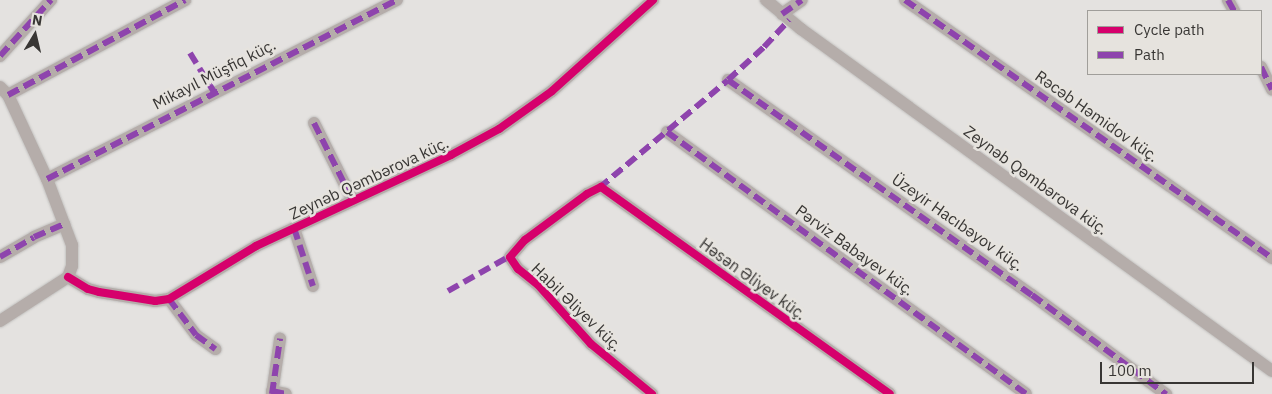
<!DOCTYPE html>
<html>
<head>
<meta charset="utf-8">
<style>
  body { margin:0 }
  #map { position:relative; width:1272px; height:394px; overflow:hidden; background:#e4e2e0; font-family:"IBM Plex Sans",sans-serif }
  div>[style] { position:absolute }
  .roads { filter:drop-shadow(0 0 1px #c1c0be) drop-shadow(0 0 1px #c1c0be) }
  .minor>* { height:12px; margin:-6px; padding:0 6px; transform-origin:6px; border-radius:6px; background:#b5adaa }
  .quiet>* { height:6px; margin-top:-3px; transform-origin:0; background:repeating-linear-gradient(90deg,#8e44ad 0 12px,transparent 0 18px) }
  .cycleway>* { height:8px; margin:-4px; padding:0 4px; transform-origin:4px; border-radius:4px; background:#d6006c }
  span { translate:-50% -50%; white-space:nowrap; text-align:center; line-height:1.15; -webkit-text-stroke:5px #e6e3de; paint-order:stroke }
  .street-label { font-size:16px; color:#383634 }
  .legend { position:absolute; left:1087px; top:10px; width:175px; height:65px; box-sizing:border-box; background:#e6e3de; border:1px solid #a09e9a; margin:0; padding:6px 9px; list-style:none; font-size:15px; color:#383634 }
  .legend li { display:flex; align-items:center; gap:10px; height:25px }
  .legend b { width:25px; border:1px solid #a09e9a }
  .north { position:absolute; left:10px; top:10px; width:50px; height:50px; -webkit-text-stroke:4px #e6e3de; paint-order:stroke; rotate:9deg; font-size:14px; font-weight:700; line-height:20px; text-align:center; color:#383634 }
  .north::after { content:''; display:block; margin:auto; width:18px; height:22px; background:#383634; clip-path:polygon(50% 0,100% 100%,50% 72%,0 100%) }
  .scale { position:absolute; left:1100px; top:362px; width:154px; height:22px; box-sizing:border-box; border:2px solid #383634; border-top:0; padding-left:6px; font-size:15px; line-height:18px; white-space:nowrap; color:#383634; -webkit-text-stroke:4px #e6e3de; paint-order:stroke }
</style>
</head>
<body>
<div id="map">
  <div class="roads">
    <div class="minor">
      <i style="left:766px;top:0;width:45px;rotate:39.6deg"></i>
      <i style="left:801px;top:29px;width:582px;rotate:35.98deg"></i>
      <i style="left:905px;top:0;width:449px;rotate:35.1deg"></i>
      <i style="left:1228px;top:0;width:13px;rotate:61deg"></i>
      <i style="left:782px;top:14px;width:24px;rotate:-35deg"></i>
      <i style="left:0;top:56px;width:76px;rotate:-47.7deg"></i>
      <i style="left:1261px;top:67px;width:25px;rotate:64deg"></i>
      <i style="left:728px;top:80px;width:372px;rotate:35.3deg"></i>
      <i style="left:1032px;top:295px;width:167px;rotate:36.5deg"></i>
      <i style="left:0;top:87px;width:11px;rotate:45deg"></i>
      <i style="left:8px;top:95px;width:93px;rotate:65.1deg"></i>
      <i style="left:47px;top:179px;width:71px;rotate:69.3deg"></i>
      <i style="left:72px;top:245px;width:21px;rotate:90deg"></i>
      <i style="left:72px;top:266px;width:12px;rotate:110deg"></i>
      <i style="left:8px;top:95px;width:201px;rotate:-28.2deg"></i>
      <i style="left:314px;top:123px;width:87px;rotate:63.4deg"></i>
      <i style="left:667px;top:132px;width:444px;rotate:36.1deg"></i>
      <i style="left:47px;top:179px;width:393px;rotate:-27.1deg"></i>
      <i style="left:294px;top:228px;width:61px;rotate:71.9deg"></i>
      <i style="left:0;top:257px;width:39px;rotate:-30deg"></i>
      <i style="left:34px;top:237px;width:33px;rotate:-23deg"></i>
      <i style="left:68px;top:277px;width:23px;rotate:31deg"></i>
      <i style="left:88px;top:289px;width:11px;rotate:15deg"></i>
      <i style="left:99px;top:292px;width:57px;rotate:9.1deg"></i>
      <i style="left:155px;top:301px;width:14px;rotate:-8deg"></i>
      <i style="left:169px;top:299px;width:102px;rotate:-31.3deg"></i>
      <i style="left:256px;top:246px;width:215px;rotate:-25deg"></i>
      <i style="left:451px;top:155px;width:55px;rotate:-28.4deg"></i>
      <i style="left:499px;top:129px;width:65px;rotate:-35.6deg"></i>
      <i style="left:552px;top:91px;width:136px;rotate:-42deg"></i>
      <i style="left:169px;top:299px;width:45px;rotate:53.1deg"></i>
      <i style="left:196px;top:335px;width:24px;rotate:36deg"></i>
      <i style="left:0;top:321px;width:81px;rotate:-32.9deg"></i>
      <i style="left:272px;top:391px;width:14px;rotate:12deg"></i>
      <i style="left:272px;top:394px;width:56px;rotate:-81.7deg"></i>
      <i style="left:652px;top:394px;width:79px;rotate:-140.7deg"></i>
      <i style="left:591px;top:344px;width:79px;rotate:-131.9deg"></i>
      <i style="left:538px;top:285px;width:26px;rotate:-141deg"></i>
      <i style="left:518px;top:269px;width:14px;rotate:-124deg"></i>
      <i style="left:510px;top:257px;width:23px;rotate:-49deg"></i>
      <i style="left:525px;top:240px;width:77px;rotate:-36.6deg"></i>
      <i style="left:587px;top:194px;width:16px;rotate:-27deg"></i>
      <i style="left:601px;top:187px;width:355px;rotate:35.6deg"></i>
    </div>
  </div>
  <div class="quiet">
    <i style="left:905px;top:0;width:449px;rotate:35.1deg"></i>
    <i style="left:1228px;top:0;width:13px;rotate:61deg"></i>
    <i style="left:782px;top:14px;width:24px;rotate:-35deg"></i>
    <i style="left:190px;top:53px;width:46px;rotate:58.4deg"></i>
    <i style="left:0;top:56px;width:76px;rotate:-47.7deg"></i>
    <i style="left:1261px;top:67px;width:25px;rotate:64deg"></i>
    <i style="left:728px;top:80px;width:372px;rotate:35.3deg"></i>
    <i style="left:1032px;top:295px;width:167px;rotate:36.5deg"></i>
    <i style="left:8px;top:95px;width:201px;rotate:-28.2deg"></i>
    <i style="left:314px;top:123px;width:87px;rotate:63.4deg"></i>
    <i style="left:667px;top:132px;width:444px;rotate:36.1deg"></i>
    <i style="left:47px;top:179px;width:393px;rotate:-27.1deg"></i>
    <i style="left:599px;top:188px;width:168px;rotate:-39.9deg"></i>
    <i style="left:728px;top:80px;width:49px;rotate:-42.5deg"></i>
    <i style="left:764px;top:47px;width:37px;rotate:-47deg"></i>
    <i style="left:294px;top:228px;width:61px;rotate:71.9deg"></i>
    <i style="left:0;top:257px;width:39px;rotate:-30deg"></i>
    <i style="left:34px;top:237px;width:33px;rotate:-23deg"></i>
    <i style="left:448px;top:291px;width:73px;rotate:-29.4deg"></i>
    <i style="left:169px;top:299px;width:45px;rotate:53.1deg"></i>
    <i style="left:196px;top:335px;width:24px;rotate:36deg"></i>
    <i style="left:272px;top:391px;width:14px;rotate:12deg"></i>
    <i style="left:272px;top:394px;width:56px;rotate:-81.7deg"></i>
  </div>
  <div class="cycleway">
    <i style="left:68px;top:277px;width:23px;rotate:31deg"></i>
    <i style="left:88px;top:289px;width:11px;rotate:15deg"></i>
    <i style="left:99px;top:292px;width:57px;rotate:9.1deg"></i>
    <i style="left:155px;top:301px;width:14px;rotate:-8deg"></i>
    <i style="left:169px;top:299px;width:102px;rotate:-31.3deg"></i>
    <i style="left:256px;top:246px;width:215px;rotate:-25deg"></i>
    <i style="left:451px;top:155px;width:55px;rotate:-28.4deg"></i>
    <i style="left:499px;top:129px;width:65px;rotate:-35.6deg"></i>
    <i style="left:552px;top:91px;width:136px;rotate:-42deg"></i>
    <i style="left:652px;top:394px;width:79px;rotate:-140.7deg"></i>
    <i style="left:591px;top:344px;width:79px;rotate:-131.9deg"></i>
    <i style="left:538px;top:285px;width:26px;rotate:-141deg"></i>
    <i style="left:518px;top:269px;width:14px;rotate:-124deg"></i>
    <i style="left:510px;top:257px;width:23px;rotate:-49deg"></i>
    <i style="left:525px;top:240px;width:77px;rotate:-36.6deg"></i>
    <i style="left:587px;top:194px;width:16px;rotate:-27deg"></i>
    <i style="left:601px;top:187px;width:355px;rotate:35.6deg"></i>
  </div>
  <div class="street-label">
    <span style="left:214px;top:74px;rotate:-27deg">Mikayıl Müşfiq küç.</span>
    <span style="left:1097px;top:116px;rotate:35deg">Rəcəb Həmidov küç.</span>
    <span style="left:369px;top:178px;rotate:-25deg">Zeynəb Qəmbərova küç.</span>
    <span style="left:1036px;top:180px;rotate:36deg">Zeynəb Qəmbərova küç.</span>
    <span style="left:958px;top:222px;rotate:35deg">Üzeyir Hacıbəyov küç.</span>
    <span style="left:855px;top:250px;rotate:36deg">Pərviz Babayev küç.</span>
    <span style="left:753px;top:279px;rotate:36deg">Həsən Əliyev küç.</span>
    <span style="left:577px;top:307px;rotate:44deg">Habil Əliyev küç.</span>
  </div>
  <ul class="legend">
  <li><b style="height:6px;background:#d6006c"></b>Cycle path</li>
  <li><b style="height:6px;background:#8e44ad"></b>Path</li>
  </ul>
  <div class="north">N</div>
  <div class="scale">100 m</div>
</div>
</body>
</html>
